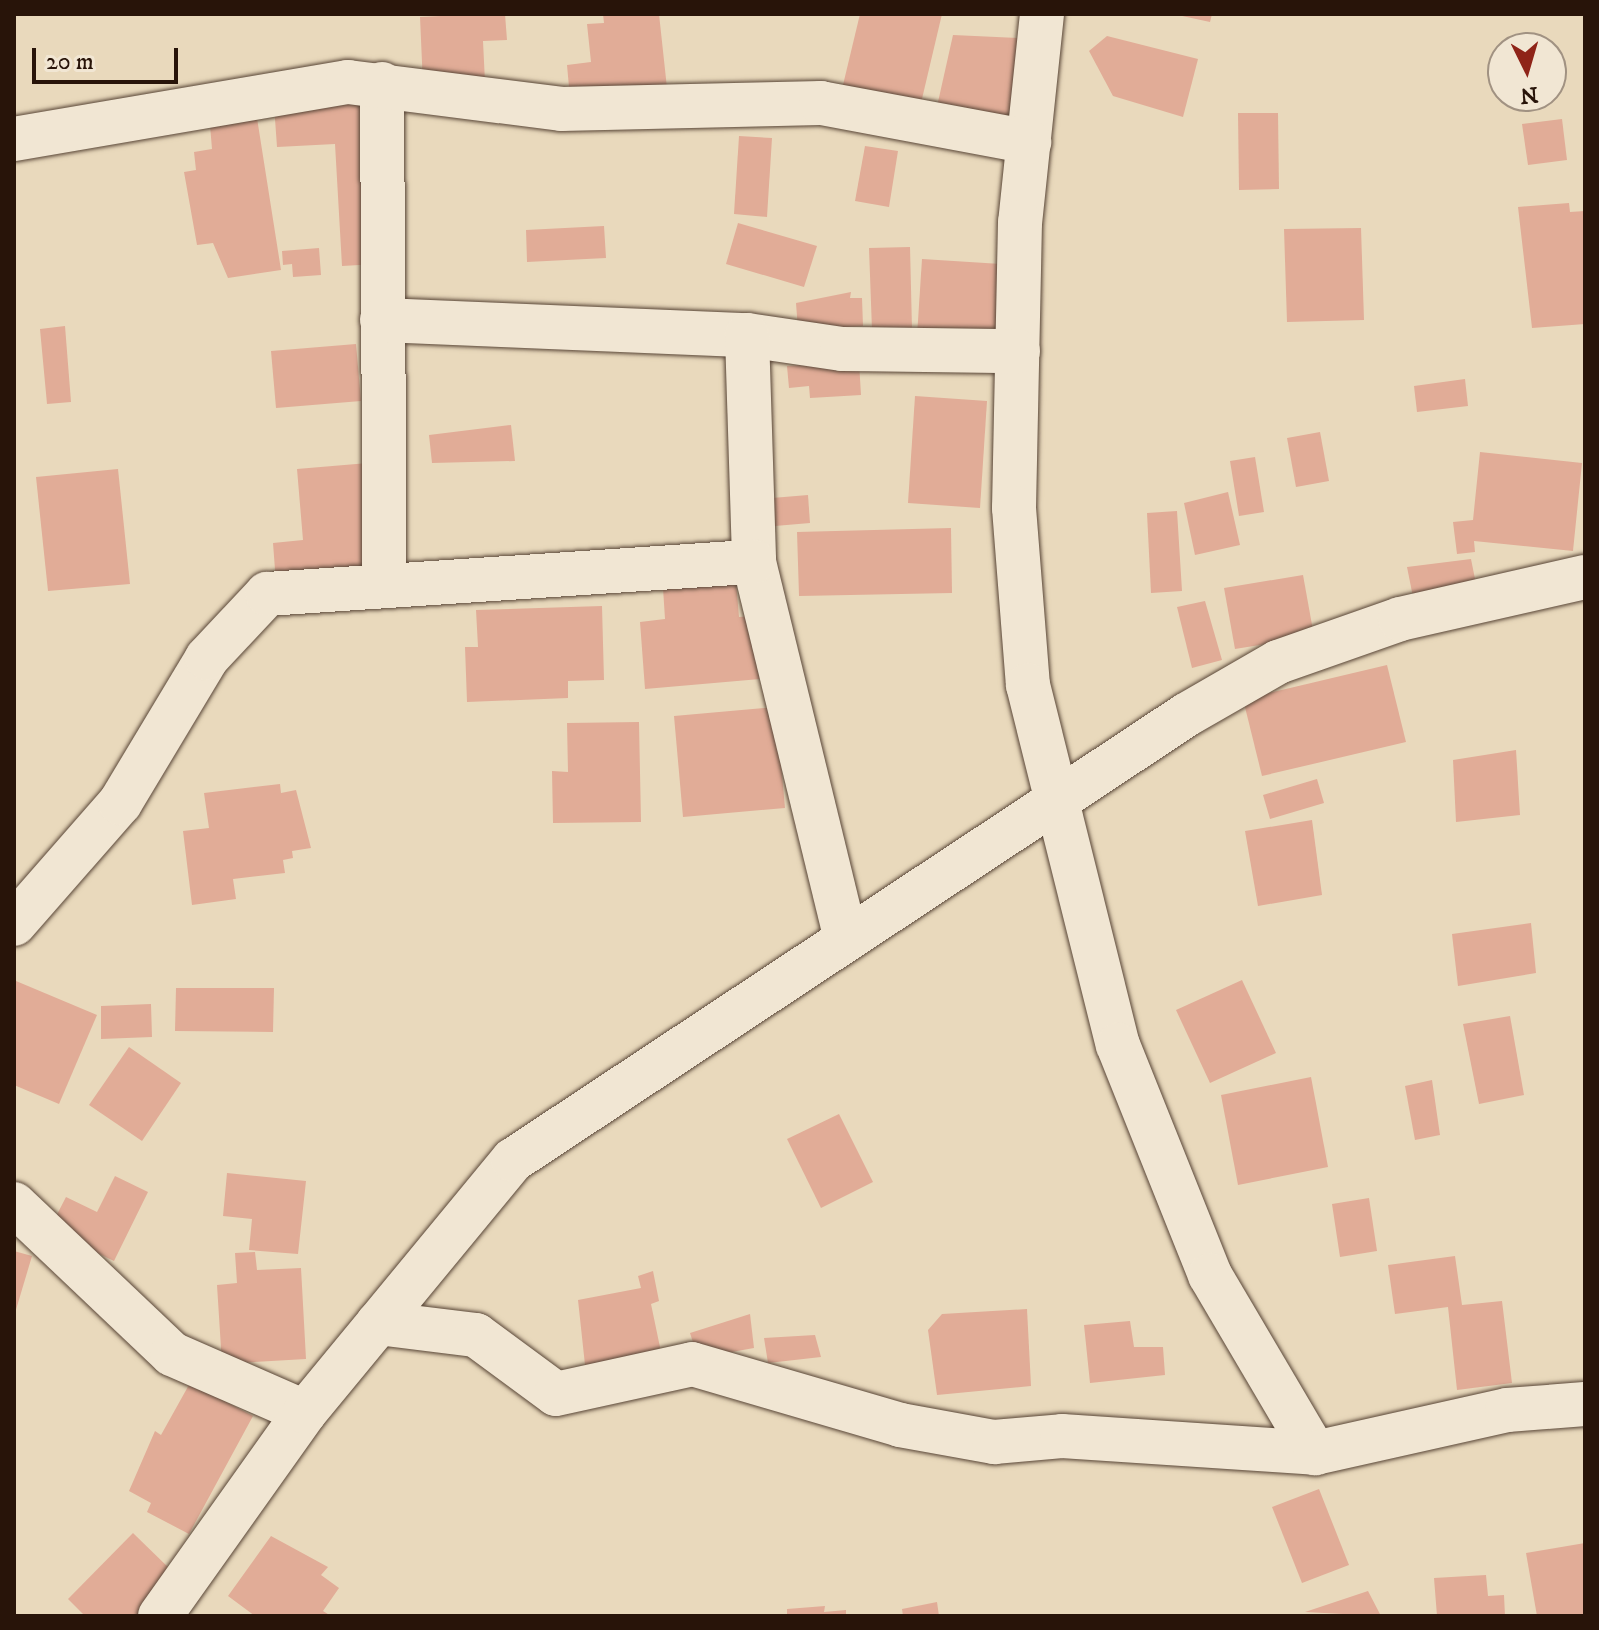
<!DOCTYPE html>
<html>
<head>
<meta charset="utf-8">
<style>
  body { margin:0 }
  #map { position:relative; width:1599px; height:1630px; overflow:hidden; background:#e9d9bc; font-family:"IM FELL DW Pica",serif }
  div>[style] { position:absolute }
  .building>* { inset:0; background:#e1ac97 }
  .roads { filter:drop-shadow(0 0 2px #584536) drop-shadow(0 0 2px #584536) }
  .minor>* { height:44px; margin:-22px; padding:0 22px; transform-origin:22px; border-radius:22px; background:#f1e6d3 }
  span { translate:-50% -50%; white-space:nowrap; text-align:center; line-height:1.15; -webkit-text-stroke:6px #f1e6d3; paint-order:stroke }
  .frame { position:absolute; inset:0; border:16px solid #281409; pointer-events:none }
  .north { position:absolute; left:1487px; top:32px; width:80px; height:80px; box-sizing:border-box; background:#f1e6d3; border:2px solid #a19282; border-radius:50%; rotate:175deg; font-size:22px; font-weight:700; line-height:32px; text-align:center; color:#281409 }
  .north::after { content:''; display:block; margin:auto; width:28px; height:36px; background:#8f2418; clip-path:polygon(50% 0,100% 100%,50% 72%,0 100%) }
  .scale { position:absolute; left:32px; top:48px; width:146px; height:36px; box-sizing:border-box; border:4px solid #281409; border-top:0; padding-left:10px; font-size:24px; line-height:28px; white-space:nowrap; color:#281409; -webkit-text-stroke:6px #f1e6d3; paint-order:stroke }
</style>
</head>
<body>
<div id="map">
  <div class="building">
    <i style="clip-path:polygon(482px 14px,505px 14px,507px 40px,483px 41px,485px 82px,423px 85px,420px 17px)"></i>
    <i style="clip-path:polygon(603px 14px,659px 14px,667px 88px,570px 98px,567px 65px,591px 62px,587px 24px,604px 23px)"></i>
    <i style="clip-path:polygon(860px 14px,942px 14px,921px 103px,843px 85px)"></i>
    <i style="clip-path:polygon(1173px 14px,1212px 14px,1210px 22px)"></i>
    <i style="clip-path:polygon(953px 35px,1020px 38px,1012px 121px,936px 111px)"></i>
    <i style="clip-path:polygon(1107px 36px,1198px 59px,1183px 117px,1113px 96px,1089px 51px)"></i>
    <i style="clip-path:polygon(368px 99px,377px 264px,342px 266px,335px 144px,277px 147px,274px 105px)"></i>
    <i style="clip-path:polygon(1238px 113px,1278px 113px,1279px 189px,1239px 190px)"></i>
    <i style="clip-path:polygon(257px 118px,281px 270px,228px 278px,213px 243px,197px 245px,184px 172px,196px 170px,194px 152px,212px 149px,210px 125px)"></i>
    <i style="clip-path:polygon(1562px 119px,1567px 160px,1528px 165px,1522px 124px)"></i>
    <i style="clip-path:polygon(739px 136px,772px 138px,767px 217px,734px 214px)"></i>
    <i style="clip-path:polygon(865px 146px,898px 151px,889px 207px,855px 201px)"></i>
    <i style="clip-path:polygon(1569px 203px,1570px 212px,1585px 211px,1585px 324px,1532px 328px,1518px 207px)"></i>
    <i style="clip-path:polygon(738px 223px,817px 246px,804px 287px,726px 264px)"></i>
    <i style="clip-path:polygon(604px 226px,606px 258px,527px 262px,526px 230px)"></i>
    <i style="clip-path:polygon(1361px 228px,1364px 320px,1287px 322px,1284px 229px)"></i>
    <i style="clip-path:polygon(910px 247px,912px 329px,872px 330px,869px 248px)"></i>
    <i style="clip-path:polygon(319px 248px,321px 275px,293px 277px,292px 264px,283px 265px,282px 251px)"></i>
    <i style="clip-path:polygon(922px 259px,1001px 264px,996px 341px,917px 336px)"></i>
    <i style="clip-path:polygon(851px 292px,850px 298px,862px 298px,863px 326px,798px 330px,796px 303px)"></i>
    <i style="clip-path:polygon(65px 326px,71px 402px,47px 404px,40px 329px)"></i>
    <i style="clip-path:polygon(356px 344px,361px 401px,276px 408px,271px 351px)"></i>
    <i style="clip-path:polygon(859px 362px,861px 395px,810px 398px,809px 386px,789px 388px,787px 366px)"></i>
    <i style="clip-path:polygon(1465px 379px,1468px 406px,1417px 412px,1414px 386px)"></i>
    <i style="clip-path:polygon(915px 396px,987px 401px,980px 508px,908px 503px)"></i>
    <i style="clip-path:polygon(511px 425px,515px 461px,432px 463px,429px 435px)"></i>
    <i style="clip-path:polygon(1320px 432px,1329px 481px,1296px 487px,1287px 438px)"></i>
    <i style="clip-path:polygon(1480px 452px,1582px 463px,1573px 551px,1474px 541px,1475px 552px,1457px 554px,1453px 522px,1473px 520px)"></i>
    <i style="clip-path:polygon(1255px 457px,1264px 512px,1239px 516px,1230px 461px)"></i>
    <i style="clip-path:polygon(368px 463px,378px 574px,276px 583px,273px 543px,303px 540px,297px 469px)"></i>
    <i style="clip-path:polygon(118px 469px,130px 584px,48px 591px,36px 477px)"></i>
    <i style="clip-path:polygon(1228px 492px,1240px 545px,1195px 555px,1184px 503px)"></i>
    <i style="clip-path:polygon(808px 495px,810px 523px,775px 526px,772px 498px)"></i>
    <i style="clip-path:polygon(1177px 511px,1182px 591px,1151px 593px,1147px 513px)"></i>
    <i style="clip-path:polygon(951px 528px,952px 593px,799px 596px,797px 532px)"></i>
    <i style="clip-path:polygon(1471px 559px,1476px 584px,1413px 597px,1407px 567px)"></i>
    <i style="clip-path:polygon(1303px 575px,1314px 636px,1235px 649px,1224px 588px)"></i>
    <i style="clip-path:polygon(736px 582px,739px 617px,753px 616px,760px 679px,645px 689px,640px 622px,665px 619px,663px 588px)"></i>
    <i style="clip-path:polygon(1205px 601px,1222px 660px,1192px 668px,1177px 607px)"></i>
    <i style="clip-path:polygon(602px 606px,604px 680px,568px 681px,568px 698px,467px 702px,465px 647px,478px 647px,476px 610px)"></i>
    <i style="clip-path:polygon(1387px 665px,1406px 742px,1262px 776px,1243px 699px)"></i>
    <i style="clip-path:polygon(776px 707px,785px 808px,683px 817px,674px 716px)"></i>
    <i style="clip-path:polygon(639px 722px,641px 822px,553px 823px,552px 771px,568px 772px,567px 723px)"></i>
    <i style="clip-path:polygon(1516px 750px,1520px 815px,1456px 822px,1453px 760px)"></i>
    <i style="clip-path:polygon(1317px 779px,1324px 803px,1270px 819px,1263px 795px)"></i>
    <i style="clip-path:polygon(280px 784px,281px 793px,296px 790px,311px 848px,292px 851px,293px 858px,283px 860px,285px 873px,233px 879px,236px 899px,192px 905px,183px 831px,209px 828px,204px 793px)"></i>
    <i style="clip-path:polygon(1312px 820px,1322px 895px,1258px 906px,1245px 831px)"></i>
    <i style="clip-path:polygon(1531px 923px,1536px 973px,1458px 986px,1452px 934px)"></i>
    <i style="clip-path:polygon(1242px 980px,1276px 1053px,1210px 1083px,1176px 1010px)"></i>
    <i style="clip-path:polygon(16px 981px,97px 1015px,59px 1104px,14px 1085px)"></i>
    <i style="clip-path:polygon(176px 988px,274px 988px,273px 1032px,175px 1031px)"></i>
    <i style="clip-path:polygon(151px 1004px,152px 1037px,101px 1039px,101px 1006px)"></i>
    <i style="clip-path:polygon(1510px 1016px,1524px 1095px,1479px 1104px,1463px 1024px)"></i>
    <i style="clip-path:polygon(129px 1047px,181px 1083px,142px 1141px,89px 1105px)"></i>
    <i style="clip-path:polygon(1311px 1077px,1328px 1167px,1238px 1185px,1221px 1095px)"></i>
    <i style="clip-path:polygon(1432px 1080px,1440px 1135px,1415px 1140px,1405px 1086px)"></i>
    <i style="clip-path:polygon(839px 1114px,873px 1182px,821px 1208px,787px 1139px)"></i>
    <i style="clip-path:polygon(227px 1173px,306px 1181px,298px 1254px,249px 1250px,252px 1219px,223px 1216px)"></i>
    <i style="clip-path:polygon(115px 1176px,148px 1192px,114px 1261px,49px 1230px,66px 1197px,97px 1212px)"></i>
    <i style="clip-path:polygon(1369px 1198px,1377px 1251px,1340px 1257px,1332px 1204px)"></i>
    <i style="clip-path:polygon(14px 1251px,32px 1256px,15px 1313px,14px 1313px)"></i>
    <i style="clip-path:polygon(255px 1252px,257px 1270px,301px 1268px,306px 1359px,222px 1364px,217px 1285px,237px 1283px,235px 1253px)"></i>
    <i style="clip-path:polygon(1455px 1256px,1462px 1305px,1502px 1301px,1512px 1383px,1457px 1390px,1448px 1307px,1395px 1314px,1388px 1265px)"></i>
    <i style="clip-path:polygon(653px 1271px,659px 1301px,651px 1304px,661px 1352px,585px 1365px,578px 1300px,641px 1288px,638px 1276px)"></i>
    <i style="clip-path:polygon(1027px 1309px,1031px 1386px,937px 1395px,928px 1330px,942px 1314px)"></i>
    <i style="clip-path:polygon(750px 1314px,754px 1348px,698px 1358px,690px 1333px)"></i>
    <i style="clip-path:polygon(1130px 1321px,1134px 1347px,1163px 1347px,1165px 1375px,1090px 1383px,1084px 1325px)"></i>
    <i style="clip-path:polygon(815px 1335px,821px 1357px,768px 1363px,764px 1338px)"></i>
    <i style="clip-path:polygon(190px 1383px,253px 1416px,189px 1534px,147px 1512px,151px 1503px,129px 1491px,155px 1431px,161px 1435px)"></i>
    <i style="clip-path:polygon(1319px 1489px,1349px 1565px,1302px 1583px,1272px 1507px)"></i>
    <i style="clip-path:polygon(133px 1533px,172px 1571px,149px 1616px,85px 1616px,68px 1599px)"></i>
    <i style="clip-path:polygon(271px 1536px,328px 1567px,321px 1575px,339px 1588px,323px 1611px,331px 1616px,255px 1616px,228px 1596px)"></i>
    <i style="clip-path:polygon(1585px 1543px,1585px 1615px,1537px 1616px,1526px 1553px)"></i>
    <i style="clip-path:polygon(1486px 1575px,1488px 1596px,1504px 1595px,1505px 1616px,1437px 1616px,1434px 1578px)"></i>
    <i style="clip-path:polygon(1368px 1591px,1381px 1616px,1305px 1612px)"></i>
    <i style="clip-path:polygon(937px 1602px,939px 1616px,903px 1616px,902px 1609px)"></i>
    <i style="clip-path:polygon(825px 1606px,824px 1612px,846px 1610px,846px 1616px,787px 1616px,787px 1609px)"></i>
  </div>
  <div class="roads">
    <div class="minor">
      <i style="left:1042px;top:14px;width:209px;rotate:96deg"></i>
      <i style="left:1020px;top:222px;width:286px;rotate:91.2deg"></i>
      <i style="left:1014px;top:508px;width:178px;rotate:85.5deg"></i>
      <i style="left:1028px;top:685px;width:371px;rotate:76deg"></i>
      <i style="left:1118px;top:1045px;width:248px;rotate:68.2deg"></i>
      <i style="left:1210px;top:1275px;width:207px;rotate:59.5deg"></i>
      <i style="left:382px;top:84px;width:498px;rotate:89.7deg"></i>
      <i style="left:14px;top:139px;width:339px;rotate:-9.7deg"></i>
      <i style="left:348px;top:82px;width:215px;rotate:7.2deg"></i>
      <i style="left:561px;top:109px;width:260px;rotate:-1.3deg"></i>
      <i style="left:821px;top:103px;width:212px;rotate:10.6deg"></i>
      <i style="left:382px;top:320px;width:365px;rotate:2.4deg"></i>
      <i style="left:747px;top:335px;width:96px;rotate:8.4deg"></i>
      <i style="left:842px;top:349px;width:176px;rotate:0.7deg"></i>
      <i style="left:747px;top:335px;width:227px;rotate:88.2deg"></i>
      <i style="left:754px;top:562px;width:388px;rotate:76.3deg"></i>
      <i style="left:14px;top:924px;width:161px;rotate:-48.8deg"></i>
      <i style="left:120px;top:803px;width:169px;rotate:-59deg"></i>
      <i style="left:207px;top:658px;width:88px;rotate:-46.8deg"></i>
      <i style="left:267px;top:594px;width:488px;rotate:-3.8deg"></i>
      <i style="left:14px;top:1204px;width:218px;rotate:43.5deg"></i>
      <i style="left:172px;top:1354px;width:145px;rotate:23.6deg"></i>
      <i style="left:378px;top:1323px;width:99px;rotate:7deg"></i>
      <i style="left:476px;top:1335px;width:99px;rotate:36.4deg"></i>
      <i style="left:556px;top:1394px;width:139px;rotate:-12.4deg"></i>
      <i style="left:692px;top:1364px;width:217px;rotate:16.3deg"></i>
      <i style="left:900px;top:1425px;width:96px;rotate:10.3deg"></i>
      <i style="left:994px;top:1442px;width:68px;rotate:-5deg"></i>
      <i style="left:1062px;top:1436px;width:254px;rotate:3.8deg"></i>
      <i style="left:1315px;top:1453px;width:197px;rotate:-12.6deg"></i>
      <i style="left:1507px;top:1410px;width:78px;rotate:-4.4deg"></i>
      <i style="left:160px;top:1616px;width:250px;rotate:-54.6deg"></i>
      <i style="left:305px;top:1412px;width:327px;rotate:-50.5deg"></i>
      <i style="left:513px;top:1160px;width:807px;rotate:-33.47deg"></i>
      <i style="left:1186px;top:715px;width:106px;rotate:-29.9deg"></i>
      <i style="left:1278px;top:662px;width:129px;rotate:-19.4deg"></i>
      <i style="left:1400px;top:619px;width:190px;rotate:-12.8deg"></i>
    </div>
  </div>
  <div class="frame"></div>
  <div class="north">N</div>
  <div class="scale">20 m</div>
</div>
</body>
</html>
